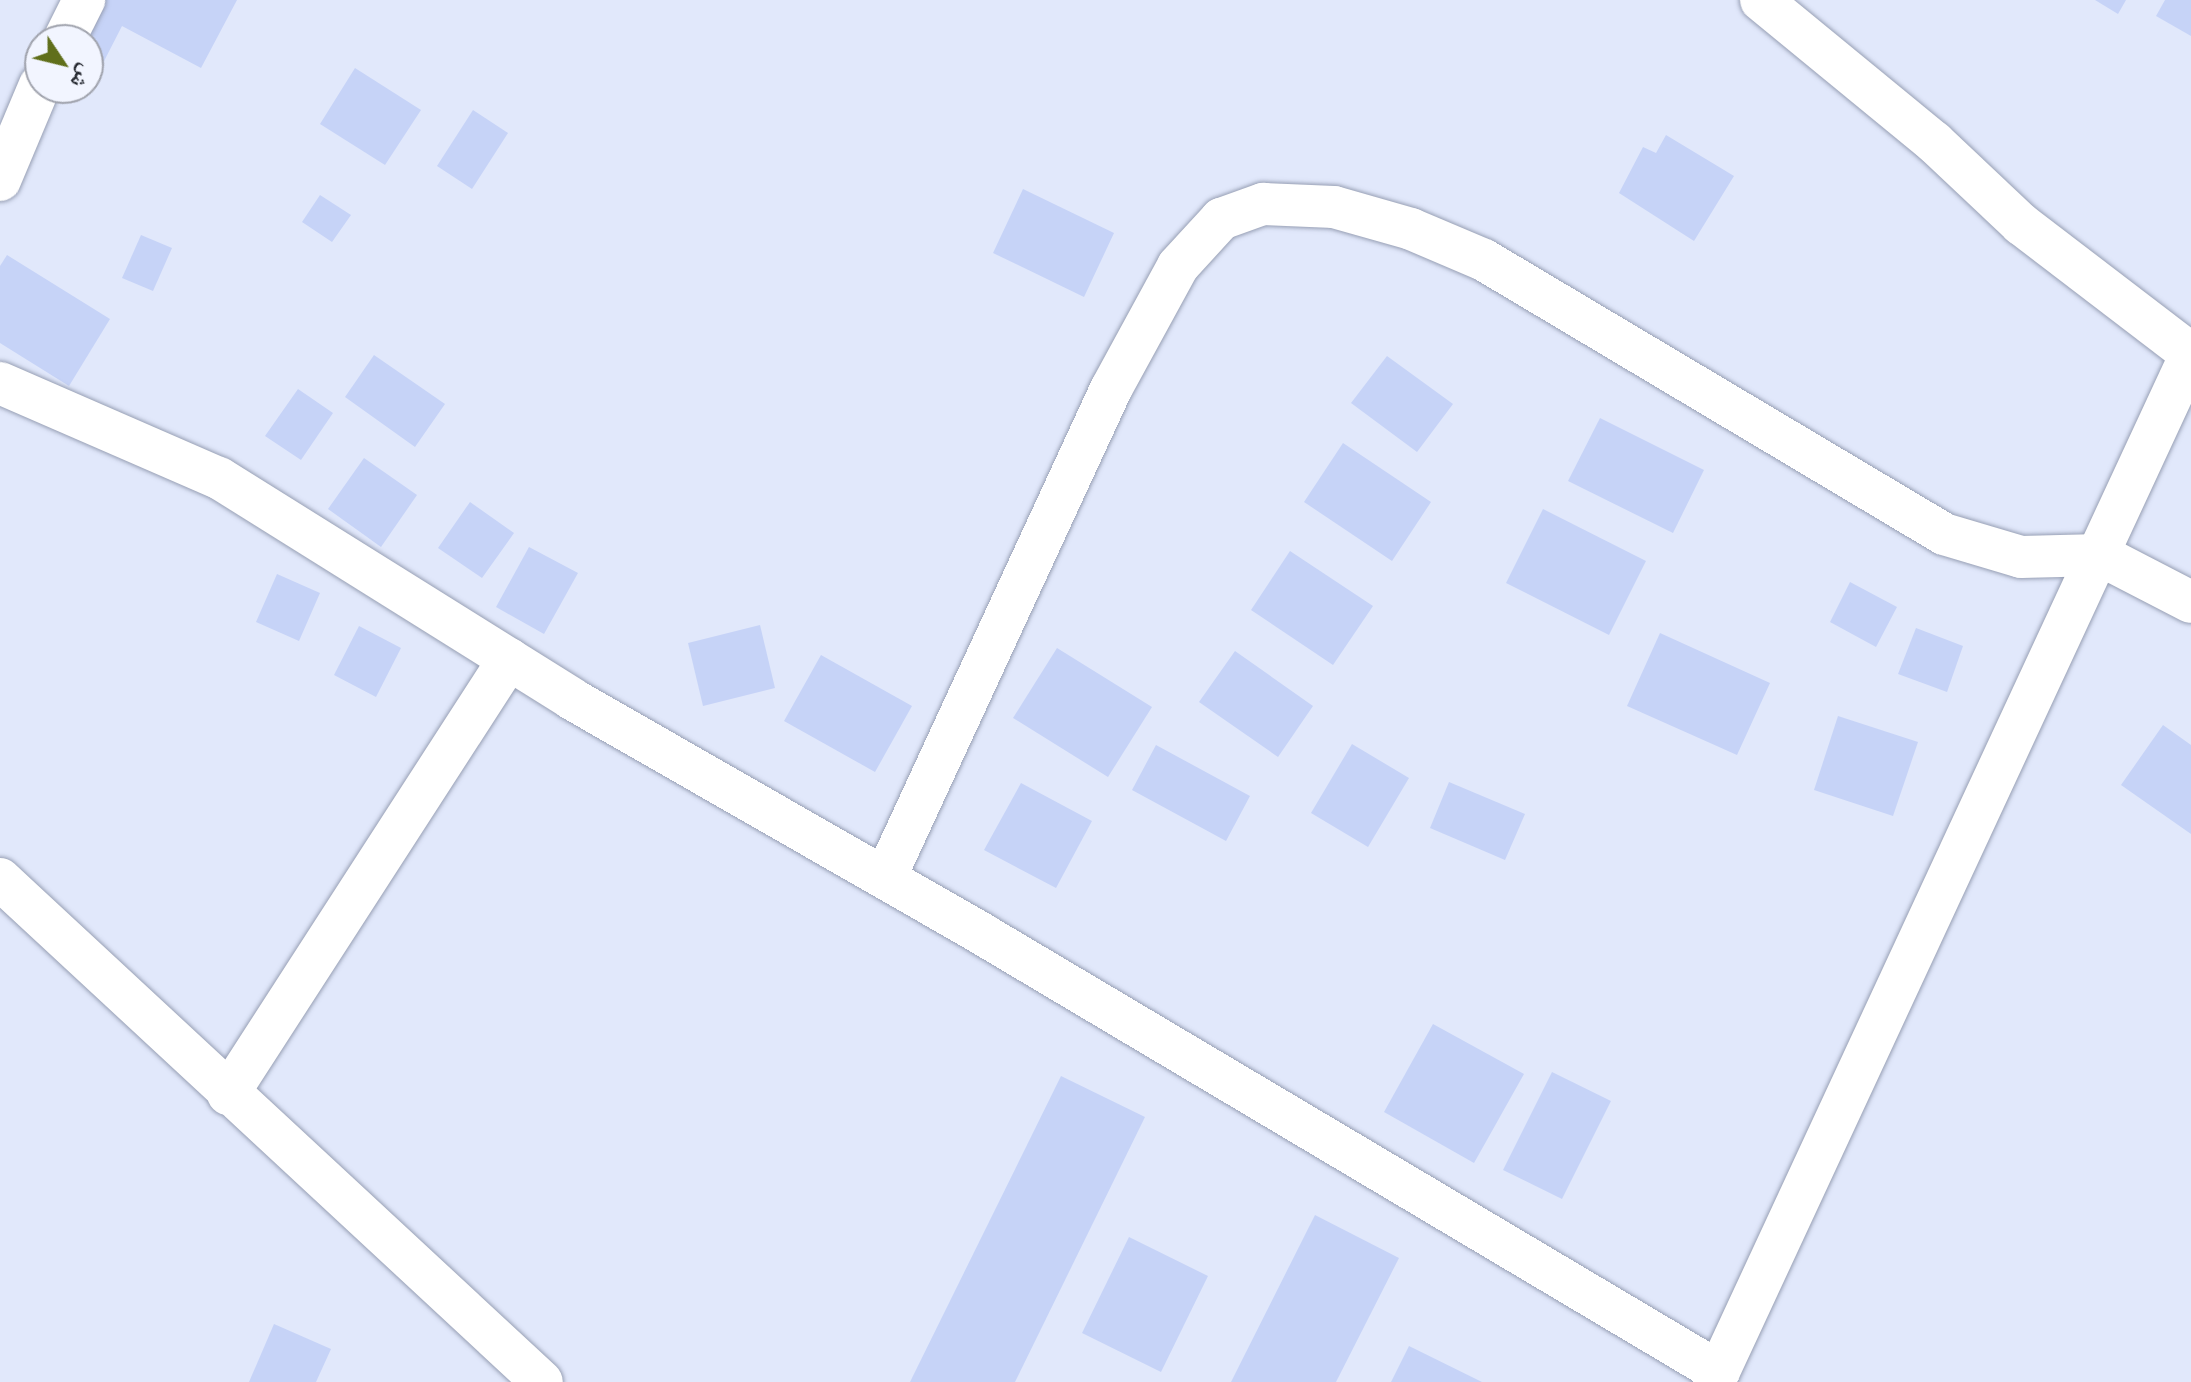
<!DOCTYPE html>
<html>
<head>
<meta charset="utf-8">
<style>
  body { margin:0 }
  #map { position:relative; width:2191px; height:1382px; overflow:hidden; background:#e1e8fb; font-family:Karla,"Noto Naskh Arabic",sans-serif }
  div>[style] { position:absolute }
  .building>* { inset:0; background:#c6d3f7 }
  .roads { filter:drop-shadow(0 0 2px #979fb4) drop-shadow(0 0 2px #979fb4) }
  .minor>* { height:42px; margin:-21px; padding:0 21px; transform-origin:21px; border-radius:21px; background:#fff }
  span { translate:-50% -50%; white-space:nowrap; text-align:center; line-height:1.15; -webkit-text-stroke:6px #f2f5ff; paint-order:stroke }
  .north { position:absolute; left:24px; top:24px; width:80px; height:80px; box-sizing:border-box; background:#f2f5ff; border:2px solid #a0a3ad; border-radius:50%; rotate:125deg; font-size:22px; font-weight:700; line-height:32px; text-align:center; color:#262931 }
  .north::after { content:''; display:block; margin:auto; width:28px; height:36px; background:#606f1b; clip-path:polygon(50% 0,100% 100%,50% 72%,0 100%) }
</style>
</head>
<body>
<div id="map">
  <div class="building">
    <i style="clip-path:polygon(97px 0,237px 0,201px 68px,122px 26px,100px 69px,88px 63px,88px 40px,76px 40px)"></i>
    <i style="clip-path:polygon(2095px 0,2126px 0,2118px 14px)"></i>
    <i style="clip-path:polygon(2165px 0,2191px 0,2191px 36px,2156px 16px)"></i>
    <i style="clip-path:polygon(355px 68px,421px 110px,385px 165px,320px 124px)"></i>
    <i style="clip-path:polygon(473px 110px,508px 133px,472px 189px,437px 166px)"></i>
    <i style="clip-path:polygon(1666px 135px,1734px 176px,1694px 241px,1619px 193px,1643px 147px,1656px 153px)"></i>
    <i style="clip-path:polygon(1023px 189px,1114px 233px,1084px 297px,993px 253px)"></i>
    <i style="clip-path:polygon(320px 195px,351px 215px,332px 242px,302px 222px)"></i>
    <i style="clip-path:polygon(141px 235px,172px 248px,153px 291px,122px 278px)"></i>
    <i style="clip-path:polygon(7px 255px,110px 319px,69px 386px,0 343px,0 266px)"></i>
    <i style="clip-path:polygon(374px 355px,445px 404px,415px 447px,345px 397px)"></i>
    <i style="clip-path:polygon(1387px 356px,1453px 404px,1417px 452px,1351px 403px)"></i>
    <i style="clip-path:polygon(298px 389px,333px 413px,301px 460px,265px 436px)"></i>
    <i style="clip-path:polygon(1600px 418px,1704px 470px,1673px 533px,1568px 481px)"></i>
    <i style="clip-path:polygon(1343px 443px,1431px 502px,1392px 561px,1304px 502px)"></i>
    <i style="clip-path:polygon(364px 458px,417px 495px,381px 547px,328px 509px)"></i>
    <i style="clip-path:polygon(470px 502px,514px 533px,482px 578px,438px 548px)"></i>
    <i style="clip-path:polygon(1543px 509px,1646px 561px,1609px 635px,1506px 583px)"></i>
    <i style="clip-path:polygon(529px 547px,578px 573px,544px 634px,496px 607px)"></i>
    <i style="clip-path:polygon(1290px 551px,1373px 606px,1333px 665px,1251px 610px)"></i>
    <i style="clip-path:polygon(277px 574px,320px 593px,299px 641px,256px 622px)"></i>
    <i style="clip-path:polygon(1850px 582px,1897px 607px,1876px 647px,1830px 622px)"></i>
    <i style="clip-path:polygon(760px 625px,775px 688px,703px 706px,688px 643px)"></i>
    <i style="clip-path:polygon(359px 626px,401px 648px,376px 697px,334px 675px)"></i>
    <i style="clip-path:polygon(1916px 628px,1963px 646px,1947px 692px,1898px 674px)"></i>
    <i style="clip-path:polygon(1660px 633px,1770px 683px,1737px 755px,1627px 706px)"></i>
    <i style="clip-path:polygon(1057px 648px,1152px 707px,1108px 777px,1013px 718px)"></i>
    <i style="clip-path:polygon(1235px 651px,1313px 706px,1278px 757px,1199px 702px)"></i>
    <i style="clip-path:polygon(821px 655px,912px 706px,875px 772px,784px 721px)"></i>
    <i style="clip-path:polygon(1838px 716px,1918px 742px,1893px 816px,1814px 790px)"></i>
    <i style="clip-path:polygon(2163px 725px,2191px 745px,2191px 834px,2121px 785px)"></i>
    <i style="clip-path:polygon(1352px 744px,1409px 778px,1368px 847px,1311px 813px)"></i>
    <i style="clip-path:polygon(1156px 745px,1250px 796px,1226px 841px,1132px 790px)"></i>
    <i style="clip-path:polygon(1449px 782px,1525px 814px,1505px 860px,1430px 828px)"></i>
    <i style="clip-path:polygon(1021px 783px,1092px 821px,1056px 888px,984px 850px)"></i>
    <i style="clip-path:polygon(1433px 1024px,1524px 1074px,1474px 1163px,1384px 1112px)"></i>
    <i style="clip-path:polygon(1552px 1072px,1611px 1101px,1562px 1199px,1503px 1170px)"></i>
    <i style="clip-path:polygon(1061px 1076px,1145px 1117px,1015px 1382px,910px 1382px)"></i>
    <i style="clip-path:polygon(1315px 1215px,1399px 1258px,1336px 1382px,1231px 1382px)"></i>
    <i style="clip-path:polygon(1129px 1237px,1208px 1276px,1161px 1372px,1082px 1333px)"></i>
    <i style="clip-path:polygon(274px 1324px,331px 1349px,316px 1382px,249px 1382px)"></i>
    <i style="clip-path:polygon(1409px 1346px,1482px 1382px,1391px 1382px)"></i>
  </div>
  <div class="roads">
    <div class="minor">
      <i style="left:1761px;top:0;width:224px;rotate:39.4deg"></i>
      <i style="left:1934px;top:142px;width:120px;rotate:43.3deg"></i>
      <i style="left:2021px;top:224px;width:214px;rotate:37.4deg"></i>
      <i style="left:64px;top:40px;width:45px;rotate:-63.4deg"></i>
      <i style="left:0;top:180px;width:103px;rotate:-67.2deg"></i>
      <i style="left:0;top:383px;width:239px;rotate:23.5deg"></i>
      <i style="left:219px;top:478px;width:416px;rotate:32deg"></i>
      <i style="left:572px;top:699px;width:473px;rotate:29.8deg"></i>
      <i style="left:982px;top:934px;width:857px;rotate:30.72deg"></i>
      <i style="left:885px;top:878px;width:539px;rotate:-65.2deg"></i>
      <i style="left:1111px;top:389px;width:140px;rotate:-61.4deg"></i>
      <i style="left:1178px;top:266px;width:64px;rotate:-47.5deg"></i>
      <i style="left:1221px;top:219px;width:45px;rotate:-19.7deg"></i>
      <i style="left:1263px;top:204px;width:71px;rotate:2.4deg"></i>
      <i style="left:1334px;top:207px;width:80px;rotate:15.9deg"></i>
      <i style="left:1411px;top:229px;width:79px;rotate:23deg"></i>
      <i style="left:1484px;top:260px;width:535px;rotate:30.78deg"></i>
      <i style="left:1944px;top:534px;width:80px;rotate:16.6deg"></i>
      <i style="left:2021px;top:557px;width:79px;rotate:-1.5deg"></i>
      <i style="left:2100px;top:555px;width:102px;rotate:27.3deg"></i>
      <i style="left:0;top:879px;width:739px;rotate:42.86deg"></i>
      <i style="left:228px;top:1094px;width:518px;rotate:-57.14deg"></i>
      <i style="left:1714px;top:1382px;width:1133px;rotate:-65.11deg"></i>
    </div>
  </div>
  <div class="north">ش</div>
</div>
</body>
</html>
